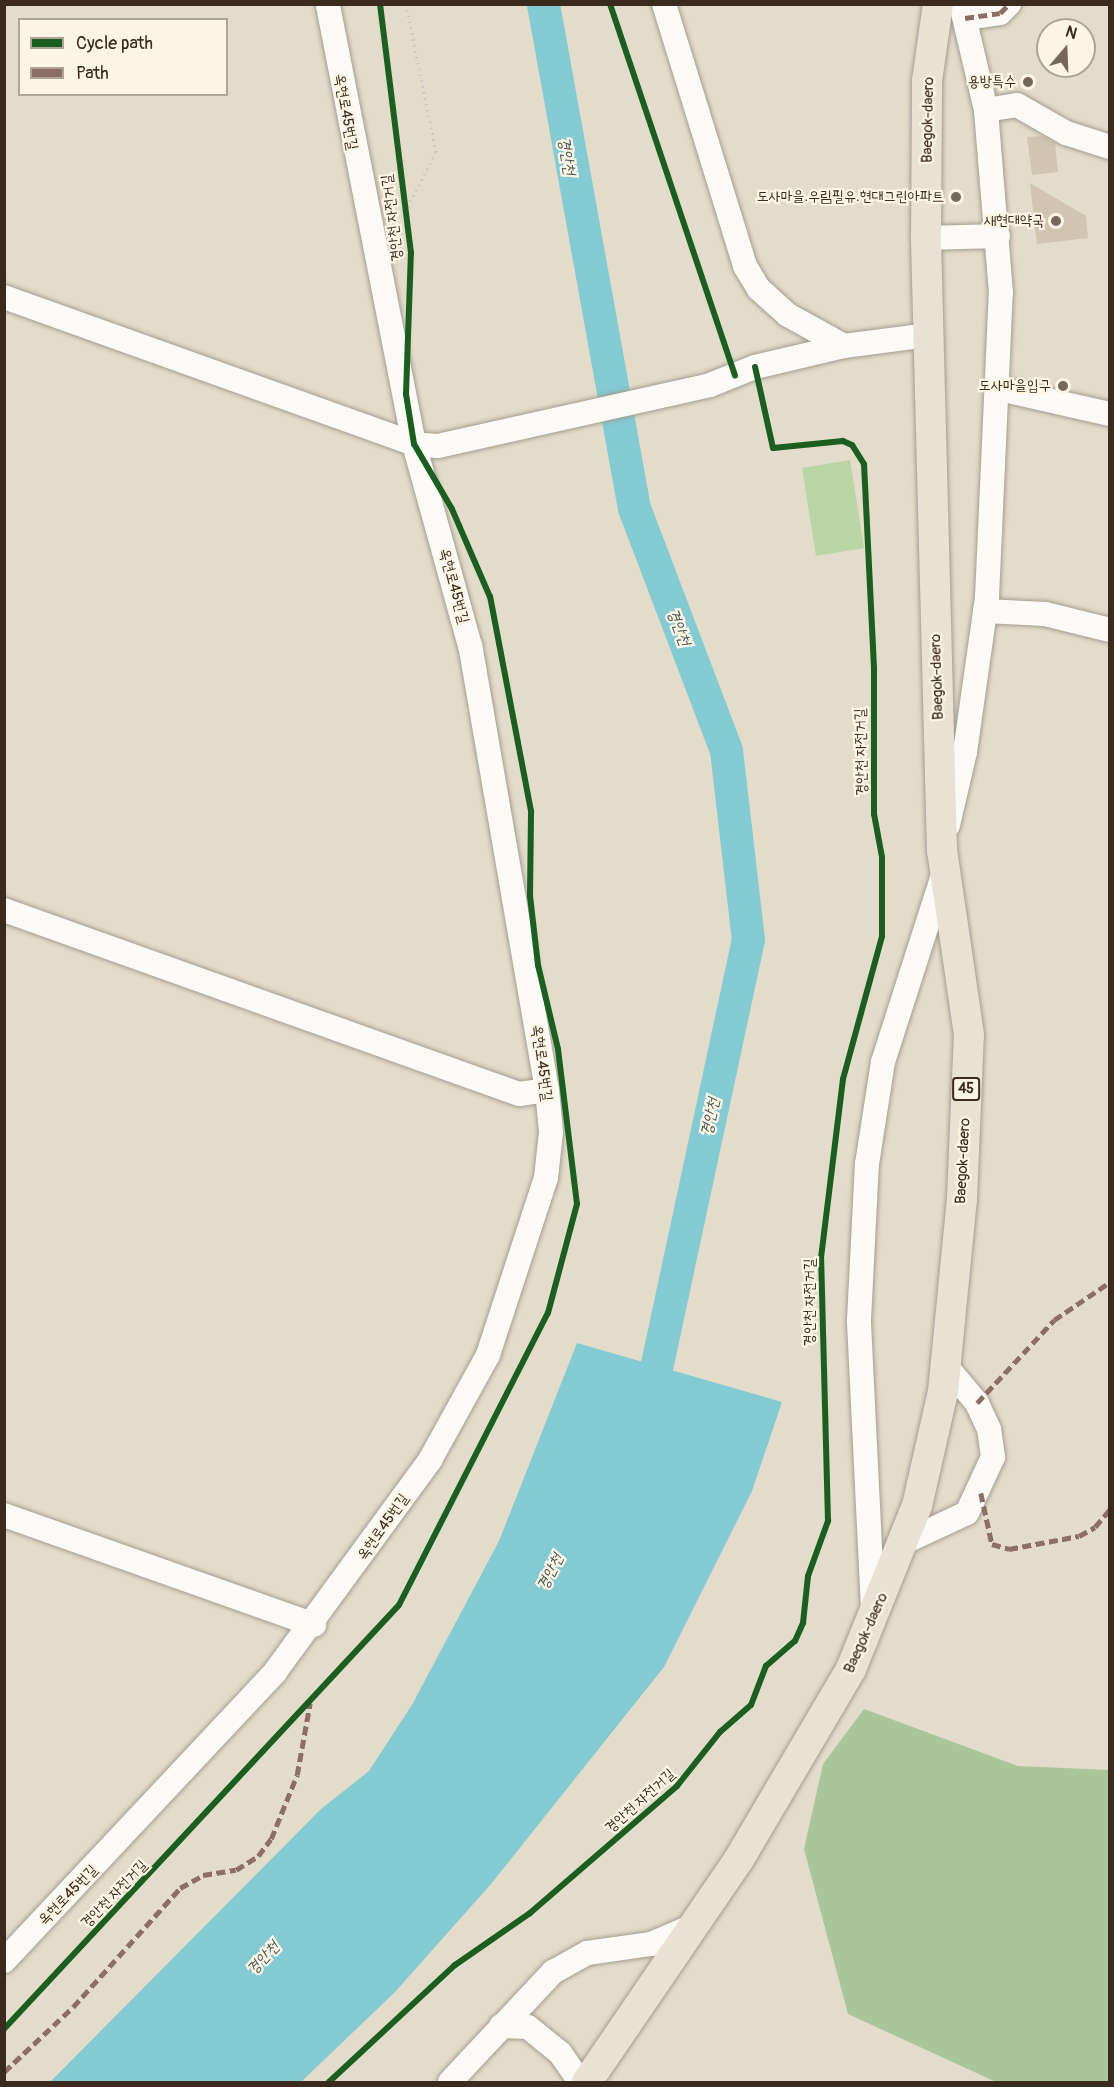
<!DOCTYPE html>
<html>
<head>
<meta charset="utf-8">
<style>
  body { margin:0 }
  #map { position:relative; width:1114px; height:2087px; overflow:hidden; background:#e4dcca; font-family:Pangolin,"Poor Story",sans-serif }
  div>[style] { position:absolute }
  .green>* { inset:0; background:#b9d5a4 }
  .forest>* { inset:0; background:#a9c59a }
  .water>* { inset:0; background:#83cad2 }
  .river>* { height:33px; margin:-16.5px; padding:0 16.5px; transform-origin:16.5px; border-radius:16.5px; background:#83cad2 }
  .building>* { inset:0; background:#d1c4b1 }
  .path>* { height:3px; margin-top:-1.5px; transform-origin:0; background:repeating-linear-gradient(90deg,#cac7c2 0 1.5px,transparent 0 6px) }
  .roads { filter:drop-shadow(0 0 2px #a39d91) drop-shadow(0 0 2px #a39d91) }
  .minor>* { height:24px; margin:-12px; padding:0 12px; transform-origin:12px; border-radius:12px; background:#fbfaf7 }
  .major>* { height:30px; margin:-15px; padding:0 15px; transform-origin:15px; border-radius:15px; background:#e9e1d4 }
  .quiet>* { height:4.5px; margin-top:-2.25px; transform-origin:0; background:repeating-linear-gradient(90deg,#8d6e63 0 9px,transparent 0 13.5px) }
  .cycleway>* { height:6px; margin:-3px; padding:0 3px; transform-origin:3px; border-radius:3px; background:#1b5e20 }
  .dots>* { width:16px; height:16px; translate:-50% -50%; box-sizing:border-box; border:3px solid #fcf5e5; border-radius:50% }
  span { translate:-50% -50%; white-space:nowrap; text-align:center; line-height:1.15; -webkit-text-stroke:4.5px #fcf5e5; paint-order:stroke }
  .shield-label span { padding:2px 4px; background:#fcf5e5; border:2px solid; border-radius:4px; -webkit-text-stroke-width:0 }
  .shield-label { font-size:14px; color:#3b2a1e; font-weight:700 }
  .poi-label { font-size:15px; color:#3b2a1e }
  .right { translate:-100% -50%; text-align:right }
  .street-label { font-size:15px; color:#3b2a1e }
  .water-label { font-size:16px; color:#445855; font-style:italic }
  .frame { position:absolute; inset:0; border:6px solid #3b2a1e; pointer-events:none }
  .legend { position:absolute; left:18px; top:18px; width:210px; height:78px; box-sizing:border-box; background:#fcf5e5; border:2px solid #afa495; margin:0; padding:8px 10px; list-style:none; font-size:18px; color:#3b2a1e }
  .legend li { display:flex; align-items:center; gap:12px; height:30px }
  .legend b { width:30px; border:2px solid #afa495 }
  .north { position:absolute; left:1036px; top:18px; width:60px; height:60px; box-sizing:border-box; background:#fcf5e5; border:2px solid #afa495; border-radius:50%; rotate:19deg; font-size:16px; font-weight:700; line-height:24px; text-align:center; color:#3b2a1e }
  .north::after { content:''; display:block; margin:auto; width:21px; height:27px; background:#76685a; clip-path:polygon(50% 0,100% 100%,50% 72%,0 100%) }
</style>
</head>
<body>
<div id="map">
  <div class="green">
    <i style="clip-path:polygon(850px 460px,864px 548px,816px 556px,802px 468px)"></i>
  </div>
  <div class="forest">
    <i style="clip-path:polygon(864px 1709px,1018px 1766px,1109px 1770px,1109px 2082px,996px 2082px,848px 2014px,804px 1849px,823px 1764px)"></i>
  </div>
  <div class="water">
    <i style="clip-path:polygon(577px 1343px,782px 1402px,752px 1491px,664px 1667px,491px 1884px,395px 1992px,301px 2082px,50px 2082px,321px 1809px,369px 1771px,413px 1703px,499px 1541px)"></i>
  </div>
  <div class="river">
    <i style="left:543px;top:4px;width:512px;rotate:79.77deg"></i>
    <i style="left:634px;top:508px;width:259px;rotate:69.2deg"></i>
    <i style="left:726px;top:750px;width:190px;rotate:83.4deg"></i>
    <i style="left:748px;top:939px;width:440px;rotate:102.1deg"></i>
    <i style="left:656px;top:1369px;width:42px;rotate:117.2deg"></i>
  </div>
  <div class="building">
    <i style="clip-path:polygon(1042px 136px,1055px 143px,1058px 172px,1032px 175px,1027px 137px)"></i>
    <i style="clip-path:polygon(1030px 183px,1086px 216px,1088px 238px,1037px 244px)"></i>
  </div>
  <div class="path">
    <i style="left:405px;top:212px;width:68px;rotate:-62.7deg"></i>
    <i style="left:436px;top:152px;width:151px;rotate:-101.5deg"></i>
  </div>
  <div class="roads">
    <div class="minor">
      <i style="left:664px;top:4px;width:274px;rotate:72.8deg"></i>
      <i style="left:745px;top:266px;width:27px;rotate:59deg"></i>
      <i style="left:759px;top:289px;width:39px;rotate:42deg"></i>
      <i style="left:788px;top:315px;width:64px;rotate:29deg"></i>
      <i style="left:965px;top:18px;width:35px;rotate:-8deg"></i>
      <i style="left:1000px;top:13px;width:13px;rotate:-45deg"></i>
      <i style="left:986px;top:110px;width:31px;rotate:-9deg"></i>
      <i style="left:1017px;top:105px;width:56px;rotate:29.7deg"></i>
      <i style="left:1066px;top:133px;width:46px;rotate:17.7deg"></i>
      <i style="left:926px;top:238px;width:72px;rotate:-1.6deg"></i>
      <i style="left:4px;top:297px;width:436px;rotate:19.7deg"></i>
      <i style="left:414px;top:444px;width:24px;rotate:5deg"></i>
      <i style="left:438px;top:446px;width:279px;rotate:-12.6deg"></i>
      <i style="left:710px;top:385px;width:48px;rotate:-21.8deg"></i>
      <i style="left:755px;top:367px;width:91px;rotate:-13.3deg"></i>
      <i style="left:844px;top:346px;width:84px;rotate:-7.5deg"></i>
      <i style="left:999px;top:389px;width:114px;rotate:12.7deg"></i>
      <i style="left:985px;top:611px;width:60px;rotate:2.9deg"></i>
      <i style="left:1045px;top:614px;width:67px;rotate:13.8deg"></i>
      <i style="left:948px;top:825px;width:75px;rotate:-76.9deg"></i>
      <i style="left:965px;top:752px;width:157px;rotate:-81.9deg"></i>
      <i style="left:987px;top:597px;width:304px;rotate:-87.4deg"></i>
      <i style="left:1001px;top:293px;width:184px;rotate:-94.7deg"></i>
      <i style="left:986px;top:110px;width:109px;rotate:-103.3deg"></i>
      <i style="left:4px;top:910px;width:547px;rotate:19.66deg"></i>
      <i style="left:519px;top:1094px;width:28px;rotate:-8deg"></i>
      <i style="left:4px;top:1515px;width:329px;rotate:19.5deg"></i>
      <i style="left:905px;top:1542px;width:68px;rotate:-25.1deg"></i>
      <i style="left:967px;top:1513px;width:62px;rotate:-65.1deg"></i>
      <i style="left:993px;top:1457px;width:28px;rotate:-98deg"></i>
      <i style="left:989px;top:1429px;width:29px;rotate:-115deg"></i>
      <i style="left:977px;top:1403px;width:48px;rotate:-130deg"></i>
      <i style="left:873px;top:1609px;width:289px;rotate:-92.8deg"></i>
      <i style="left:859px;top:1320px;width:156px;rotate:-87.1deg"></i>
      <i style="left:867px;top:1164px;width:103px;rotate:-81.1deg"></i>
      <i style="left:883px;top:1062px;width:196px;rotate:-72.2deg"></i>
      <i style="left:4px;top:1961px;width:396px;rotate:-46.8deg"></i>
      <i style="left:275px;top:1672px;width:263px;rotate:-53.8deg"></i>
      <i style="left:430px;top:1460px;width:120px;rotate:-61.1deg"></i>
      <i style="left:488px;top:1355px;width:186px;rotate:-71.9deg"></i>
      <i style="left:546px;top:1178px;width:46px;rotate:-83.8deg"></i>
      <i style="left:551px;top:1132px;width:42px;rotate:-95.4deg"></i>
      <i style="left:547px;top:1090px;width:451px;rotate:-99.8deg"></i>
      <i style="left:470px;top:646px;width:210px;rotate:-105.5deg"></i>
      <i style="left:414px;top:444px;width:448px;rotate:-101.1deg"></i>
      <i style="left:501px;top:2026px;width:27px;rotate:2deg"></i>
      <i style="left:528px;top:2027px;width:41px;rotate:39.1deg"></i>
      <i style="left:560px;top:2053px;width:35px;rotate:55deg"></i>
      <i style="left:450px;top:2082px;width:151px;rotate:-46.9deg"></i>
      <i style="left:553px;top:1972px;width:39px;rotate:-29deg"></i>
      <i style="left:587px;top:1953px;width:65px;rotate:-8deg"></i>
      <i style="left:651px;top:1944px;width:46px;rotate:-23.2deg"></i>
    </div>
    <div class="major">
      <i style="left:587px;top:2082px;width:268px;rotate:-55.7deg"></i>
      <i style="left:738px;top:1861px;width:223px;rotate:-59.5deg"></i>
      <i style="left:851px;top:1669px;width:176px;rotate:-68deg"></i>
      <i style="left:917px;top:1506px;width:117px;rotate:-77.2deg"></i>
      <i style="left:943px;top:1392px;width:194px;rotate:-84.4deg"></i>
      <i style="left:962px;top:1199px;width:164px;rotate:-87.6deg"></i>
      <i style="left:969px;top:1035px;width:186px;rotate:-98.3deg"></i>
      <i style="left:942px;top:851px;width:613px;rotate:-91.5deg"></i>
      <i style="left:926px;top:238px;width:157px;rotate:-89.6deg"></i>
      <i style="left:927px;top:81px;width:78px;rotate:-81.9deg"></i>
    </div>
  </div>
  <div class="quiet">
    <i style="left:965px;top:18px;width:35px;rotate:-8deg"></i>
    <i style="left:1000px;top:13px;width:13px;rotate:-45deg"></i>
    <i style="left:977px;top:1403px;width:113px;rotate:-47.1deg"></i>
    <i style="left:1054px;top:1320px;width:68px;rotate:-34.2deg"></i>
    <i style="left:981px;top:1493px;width:52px;rotate:77.8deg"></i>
    <i style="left:992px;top:1544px;width:18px;rotate:16deg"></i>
    <i style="left:1009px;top:1549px;width:71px;rotate:-10.5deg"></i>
    <i style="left:1079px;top:1536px;width:18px;rotate:-29deg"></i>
    <i style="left:1095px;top:1527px;width:23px;rotate:-50deg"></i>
    <i style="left:4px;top:2072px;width:95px;rotate:-43.3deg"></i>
    <i style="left:73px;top:2007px;width:160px;rotate:-48deg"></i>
    <i style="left:180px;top:1888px;width:26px;rotate:-29deg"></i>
    <i style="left:203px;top:1875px;width:33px;rotate:-9deg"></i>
    <i style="left:236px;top:1870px;width:26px;rotate:-32deg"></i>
    <i style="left:258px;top:1856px;width:21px;rotate:-53deg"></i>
    <i style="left:271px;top:1839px;width:69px;rotate:-67.9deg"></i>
    <i style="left:297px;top:1775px;width:73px;rotate:-79.8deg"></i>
  </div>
  <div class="cycleway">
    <i style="left:610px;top:4px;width:392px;rotate:71.4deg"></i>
    <i style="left:4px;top:2029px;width:579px;rotate:-47.03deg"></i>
    <i style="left:399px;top:1605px;width:328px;rotate:-63deg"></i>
    <i style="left:548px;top:1313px;width:113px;rotate:-75.1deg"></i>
    <i style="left:577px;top:1204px;width:156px;rotate:-97deg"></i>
    <i style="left:558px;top:1049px;width:86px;rotate:-103.4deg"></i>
    <i style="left:538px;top:965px;width:69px;rotate:-96.6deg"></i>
    <i style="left:530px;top:896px;width:85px;rotate:-89.3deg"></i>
    <i style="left:531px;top:811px;width:218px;rotate:-100.8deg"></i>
    <i style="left:490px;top:597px;width:96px;rotate:-113.4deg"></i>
    <i style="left:452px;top:509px;width:75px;rotate:-120.3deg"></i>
    <i style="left:414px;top:444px;width:51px;rotate:-99.1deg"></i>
    <i style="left:406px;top:394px;width:141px;rotate:-88deg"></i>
    <i style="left:411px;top:253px;width:251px;rotate:-97.1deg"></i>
    <i style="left:329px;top:2082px;width:172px;rotate:-42.9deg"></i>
    <i style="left:455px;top:1965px;width:91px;rotate:-34.7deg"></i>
    <i style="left:530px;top:1913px;width:194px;rotate:-40.8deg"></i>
    <i style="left:677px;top:1786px;width:69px;rotate:-51.5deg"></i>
    <i style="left:720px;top:1732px;width:41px;rotate:-41.1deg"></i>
    <i style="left:751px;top:1705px;width:42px;rotate:-69deg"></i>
    <i style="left:766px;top:1666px;width:38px;rotate:-41deg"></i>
    <i style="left:795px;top:1641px;width:20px;rotate:-66deg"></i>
    <i style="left:803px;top:1623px;width:47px;rotate:-83.9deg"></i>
    <i style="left:808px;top:1576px;width:59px;rotate:-70deg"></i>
    <i style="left:828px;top:1521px;width:263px;rotate:-91.5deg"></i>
    <i style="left:821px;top:1258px;width:180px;rotate:-83deg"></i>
    <i style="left:843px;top:1079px;width:148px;rotate:-74.7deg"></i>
    <i style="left:882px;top:936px;width:79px;rotate:-90deg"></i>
    <i style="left:882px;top:857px;width:44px;rotate:-100.5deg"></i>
    <i style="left:874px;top:814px;width:146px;rotate:-90deg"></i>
    <i style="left:874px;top:668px;width:204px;rotate:-92.8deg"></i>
    <i style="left:864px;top:464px;width:22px;rotate:-122deg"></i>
    <i style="left:852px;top:445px;width:10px;rotate:-156deg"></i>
    <i style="left:843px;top:441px;width:70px;rotate:174.3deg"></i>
    <i style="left:773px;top:448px;width:83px;rotate:-102.5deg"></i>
  </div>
  <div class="dots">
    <i style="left:1028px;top:82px;background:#76685a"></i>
    <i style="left:956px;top:197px;background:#76685a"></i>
    <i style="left:1056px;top:221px;background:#76685a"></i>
    <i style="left:1063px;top:386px;background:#76685a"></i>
  </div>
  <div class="shield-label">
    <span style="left:966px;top:1089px">45</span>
  </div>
  <div class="poi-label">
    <span class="right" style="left:1016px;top:82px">용방특수</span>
    <span class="right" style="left:944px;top:197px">도사마을.우림필유.현대그린아파트</span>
    <span class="right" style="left:1044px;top:221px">새현대약국</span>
    <span class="right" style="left:1051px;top:386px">도사마을입구</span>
  </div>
  <div class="street-label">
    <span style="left:346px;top:112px;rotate:80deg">옥현로45번길</span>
    <span style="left:928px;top:120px;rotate:-89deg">Baegok-daero</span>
    <span style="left:392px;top:218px;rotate:-97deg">경안천 자전거길</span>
    <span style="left:454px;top:586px;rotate:75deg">옥현로45번길</span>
    <span style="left:937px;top:677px;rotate:-92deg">Baegok-daero</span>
    <span style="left:861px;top:752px;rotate:-91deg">경안천 자전거길</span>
    <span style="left:542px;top:1063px;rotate:82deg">옥현로45번길</span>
    <span style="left:963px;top:1161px;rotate:-87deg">Baegok-daero</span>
    <span style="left:810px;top:1302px;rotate:-90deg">경안천 자전거길</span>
    <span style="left:383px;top:1527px;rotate:-55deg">옥현로45번길</span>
    <span style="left:866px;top:1633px;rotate:-66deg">Baegok-daero</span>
    <span style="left:640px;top:1801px;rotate:-42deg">경안천 자전거길</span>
    <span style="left:114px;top:1894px;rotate:-46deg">경안천 자전거길</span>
    <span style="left:68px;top:1895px;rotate:-46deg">옥현로45번길</span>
  </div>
  <div class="water-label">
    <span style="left:567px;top:156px;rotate:81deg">경안천</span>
    <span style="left:679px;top:627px;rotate:69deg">경안천</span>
    <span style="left:710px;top:1117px;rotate:-78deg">경안천</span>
    <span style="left:550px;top:1572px;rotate:-63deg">경안천</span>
    <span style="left:263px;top:1958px;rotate:-47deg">경안천</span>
  </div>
  <div class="frame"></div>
  <ul class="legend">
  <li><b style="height:8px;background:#1b5e20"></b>Cycle path</li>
  <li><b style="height:8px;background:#8d6e63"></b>Path</li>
  </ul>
  <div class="north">N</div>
</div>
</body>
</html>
